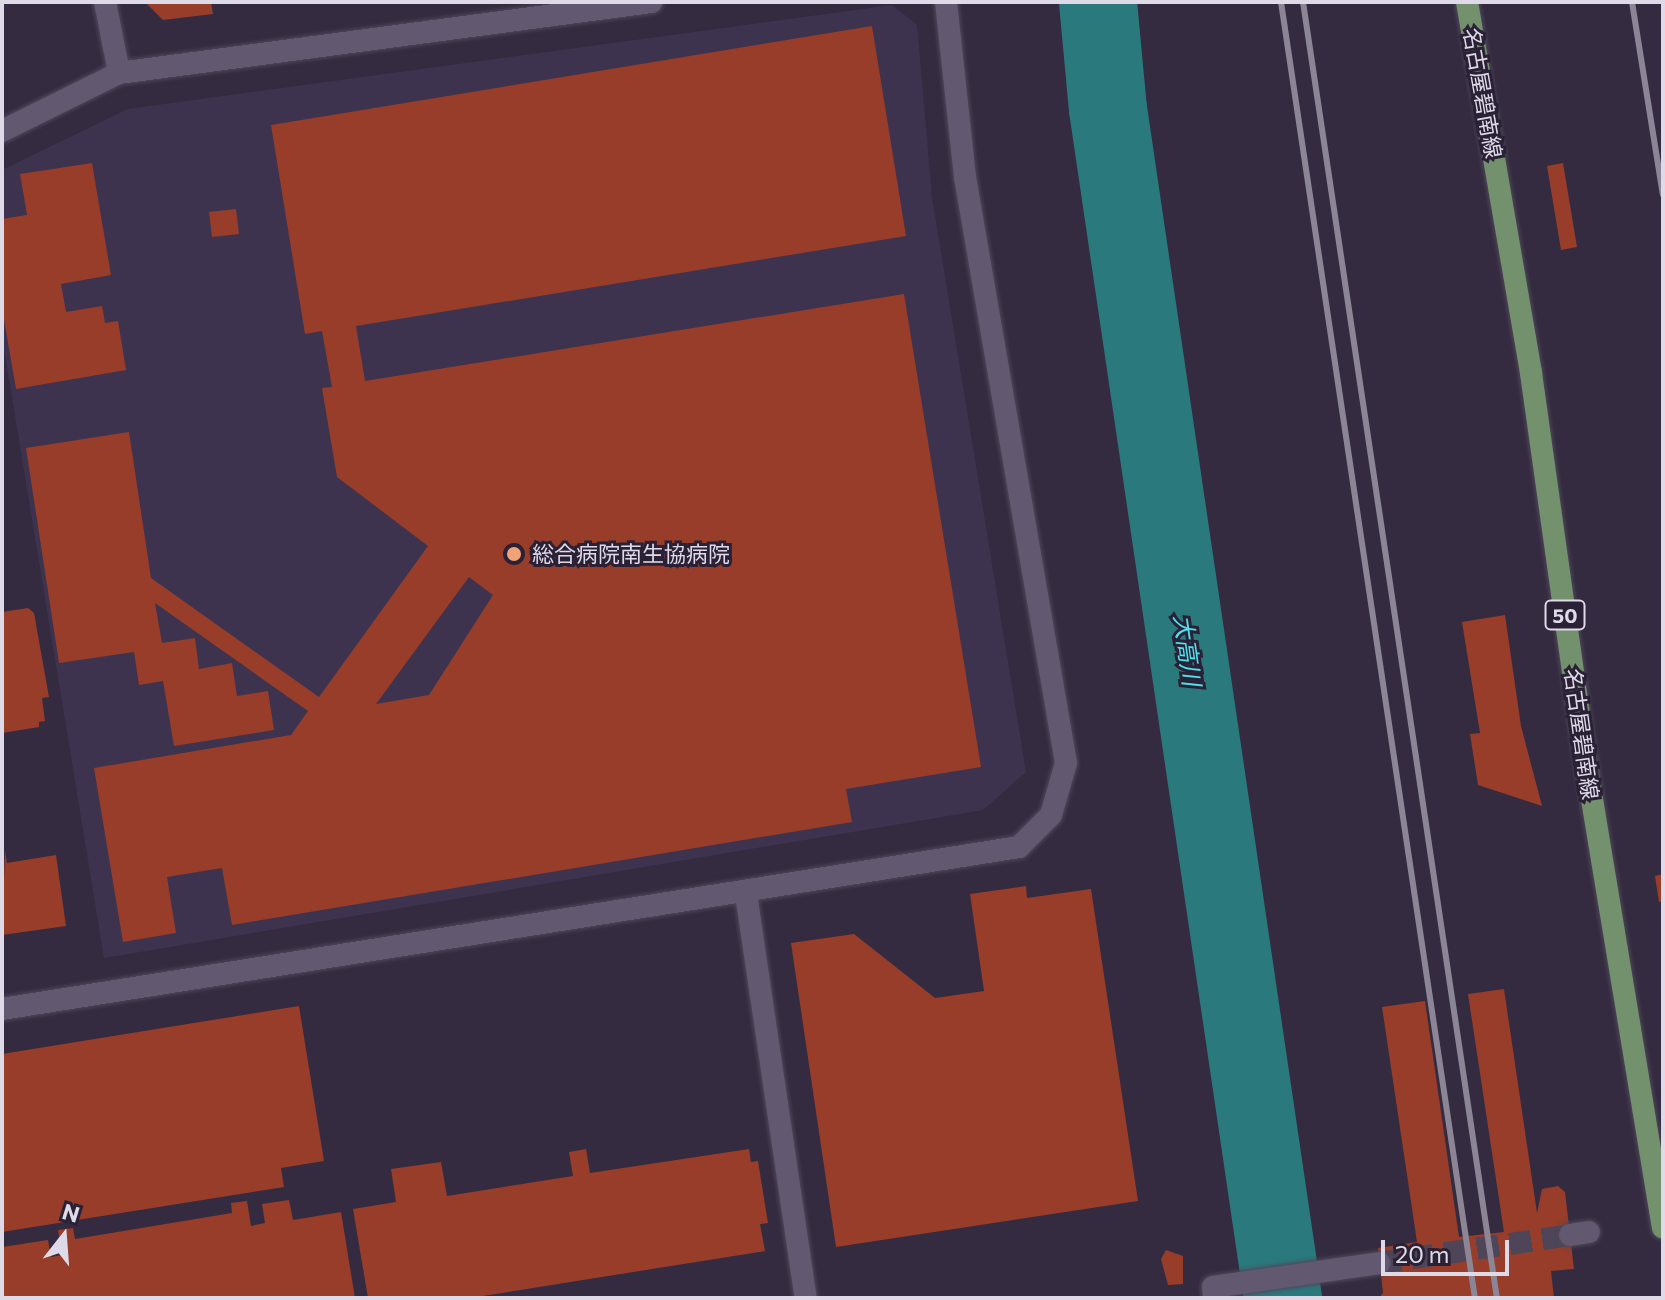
<!DOCTYPE html>
<html>
<head>
<meta charset="utf-8">
<style>
  body { margin:0 }
  #map { position:relative; width:1665px; height:1300px; overflow:hidden; background:#342b40; font-family:Commissioner,"Noto Sans JP",sans-serif }
  div>[style] { position:absolute }
  .built>* { inset:0; background:#3e334e }
  .river>* { height:78px; margin:-39px; padding:0 39px; transform-origin:39px; border-radius:39px; background:#2a797d }
  .building>* { inset:0; background:#973d29 }
  .pedestrian-tunnel>* { height:22px; margin-top:-11px; transform-origin:0; background:repeating-linear-gradient(90deg,#4e4559 0 22px,transparent 0 33px) }
  .roads { filter:drop-shadow(0 0 2px #4f4759) drop-shadow(0 0 2px #4f4759) }
  .pedestrian>* { height:22px; margin:-11px; padding:0 11px; transform-origin:11px; border-radius:11px; background:#625970 }
  .minor>* { height:22px; margin:-11px; padding:0 11px; transform-origin:11px; border-radius:11px; background:#625970 }
  .primary>* { height:22px; margin:-11px; padding:0 11px; transform-origin:11px; border-radius:11px; background:#73916d }
  .rail>* { height:6px; margin:-3px; padding:0 3px; transform-origin:3px; border-radius:3px; background:#8c8596 }
  .dots>* { width:22px; height:22px; translate:-50% -50%; box-sizing:border-box; border:4px solid #2a2136; border-radius:50% }
  span { translate:-50% -50%; white-space:nowrap; text-align:center; line-height:1.15; -webkit-text-stroke:6px #2a2136; paint-order:stroke }
  .shield-label span { padding:2px 6px; background:#2a2136; border:2px solid; border-radius:6px; -webkit-text-stroke-width:0 }
  .shield-label { font-size:20px; color:#dfdae7; font-weight:700 }
  .street-label { font-size:22px; color:#dfdae7 }
  .poi-label { font-size:22px; color:#dfdae7 }
  .left { translate:0 -50%; text-align:left }
  .water-label { font-size:24px; color:#4be2ea; font-style:italic }
  .frame { position:absolute; inset:0; border:4px solid #dfdae7; pointer-events:none }
  .north { position:absolute; left:24px; top:1196px; width:80px; height:80px; -webkit-text-stroke:6px #2a2136; paint-order:stroke; rotate:17deg; font-size:22px; font-weight:700; line-height:32px; text-align:center; color:#dfdae7 }
  .north::after { content:''; display:block; margin:auto; width:28px; height:36px; background:#dfdae7; clip-path:polygon(50% 0,100% 100%,50% 72%,0 100%) }
  .scale { position:absolute; left:1381px; top:1240px; width:128px; height:36px; box-sizing:border-box; border:4px solid #dfdae7; border-top:0; padding-left:10px; font-size:24px; line-height:28px; white-space:nowrap; color:#dfdae7; -webkit-text-stroke:6px #2a2136; paint-order:stroke }
</style>
</head>
<body>
<div id="map">
  <div class="built">
    <i style="clip-path:polygon(892px 5px,917px 25px,932px 197px,1026px 772px,983px 810px,104px 958px,2px 336px,2px 170px,128px 109px)"></i>
  </div>
  <div class="river">
    <i style="left:1098px;top:2px;width:107px;rotate:84.7deg"></i>
    <i style="left:1108px;top:109px;width:1202px;rotate:81.63deg"></i>
  </div>
  <div class="building">
    <i style="clip-path:polygon(145px 2px,211px 2px,213px 14px,163px 20px)"></i>
    <i style="clip-path:polygon(evenodd,872px 26px,906px 236px,356px 326px,365px 381px,904px 294px,981px 767px,846px 789px,852px 822px,232px 925px,222px 868px,167px 877px,176px 933px,123px 942px,94px 768px,291px 735px,308px 711px,155px 603px,162px 643px,195px 638px,199px 669px,232px 663px,237px 696px,268px 691px,274px 730px,174px 746px,163px 681px,139px 685px,134px 652px,59px 663px,26px 448px,129px 432px,151px 578px,319px 697px,428px 546px,337px 477px,322px 388px,332px 387px,322px 331px,305px 334px,271px 125px,872px 26px,469px 577px,493px 595px,429px 695px,376px 704px,469px 577px)"></i>
    <i style="clip-path:polygon(92px 163px,111px 275px,61px 284px,66px 312px,102px 306px,105px 323px,118px 321px,126px 370px,16px 389px,2px 308px,2px 219px,27px 215px,20px 174px)"></i>
    <i style="clip-path:polygon(1563px 163px,1577px 247px,1561px 250px,1547px 166px)"></i>
    <i style="clip-path:polygon(236px 209px,239px 234px,212px 237px,209px 212px)"></i>
    <i style="clip-path:polygon(28px 608px,34px 613px,49px 697px,42px 698px,45px 721px,39px 722px,39px 727px,2px 733px,2px 612px)"></i>
    <i style="clip-path:polygon(1505px 615px,1521px 726px,1542px 806px,1478px 785px,1470px 734px,1480px 733px,1462px 622px)"></i>
    <i style="clip-path:polygon(5px 850px,7px 863px,56px 855px,66px 926px,2px 935px)"></i>
    <i style="clip-path:polygon(1663px 874px,1663px 901px,1659px 902px,1655px 876px)"></i>
    <i style="clip-path:polygon(1026px 886px,1027px 898px,1091px 889px,1138px 1201px,836px 1247px,791px 943px,854px 934px,935px 998px,984px 991px,970px 894px)"></i>
    <i style="clip-path:polygon(1504px 989px,1537px 1213px,1542px 1189px,1558px 1186px,1565px 1192px,1574px 1269px,1551px 1271px,1554px 1298px,1379px 1298px,1383px 1293px,1378px 1248px,1417px 1242px,1382px 1007px,1425px 1001px,1459px 1237px,1504px 1232px,1468px 994px)"></i>
    <i style="clip-path:polygon(299px 1006px,324px 1161px,281px 1168px,284px 1187px,2px 1232px,2px 1054px)"></i>
    <i style="clip-path:polygon(586px 1149px,590px 1173px,749px 1149px,751px 1162px,758px 1161px,768px 1223px,760px 1224px,765px 1251px,470px 1298px,368px 1298px,353px 1209px,396px 1202px,391px 1169px,441px 1162px,447px 1196px,573px 1176px,569px 1152px)"></i>
    <i style="clip-path:polygon(289px 1200px,293px 1220px,341px 1212px,355px 1298px,2px 1298px,2px 1247px,48px 1240px,51px 1257px,62px 1255px,58px 1230px,73px 1228px,75px 1239px,232px 1213px,231px 1203px,247px 1201px,251px 1226px,265px 1223px,262px 1204px)"></i>
    <i style="clip-path:polygon(1166px 1250px,1183px 1256px,1183px 1284px,1168px 1285px,1161px 1259px)"></i>
  </div>
  <div class="pedestrian-tunnel">
    <i style="left:1379px;top:1263px;width:193px;rotate:-8.3deg"></i>
  </div>
  <div class="roads">
    <div class="pedestrian">
      <i style="left:1570px;top:1235px;width:19px;rotate:-9deg"></i>
      <i style="left:1214px;top:1298px;width:11px;rotate:-95deg"></i>
      <i style="left:1213px;top:1287px;width:168px;rotate:-8.2deg"></i>
    </div>
    <div class="minor">
      <i style="left:105px;top:2px;width:72px;rotate:78.8deg"></i>
      <i style="left:2px;top:131px;width:131px;rotate:-26.4deg"></i>
      <i style="left:119px;top:73px;width:537px;rotate:-7.6deg"></i>
      <i style="left:746px;top:894px;width:408px;rotate:81.6deg"></i>
      <i style="left:2px;top:1009px;width:1030px;rotate:-9.05deg"></i>
      <i style="left:1019px;top:847px;width:45px;rotate:-45deg"></i>
      <i style="left:1051px;top:815px;width:54px;rotate:-73.9deg"></i>
      <i style="left:1066px;top:763px;width:595px;rotate:-99.78deg"></i>
      <i style="left:965px;top:177px;width:176px;rotate:-96.2deg"></i>
    </div>
    <div class="primary">
      <i style="left:1467px;top:2px;width:376px;rotate:80.2deg"></i>
      <i style="left:1531px;top:373px;width:382px;rotate:82deg"></i>
      <i style="left:1584px;top:751px;width:483px;rotate:80.6deg"></i>
    </div>
  </div>
  <div class="rail">
    <i style="left:1281px;top:2px;width:1310px;rotate:81.49deg"></i>
    <i style="left:1303px;top:2px;width:1310px;rotate:81.49deg"></i>
    <i style="left:1632px;top:2px;width:195px;rotate:80.9deg"></i>
  </div>
  <div class="dots">
    <i style="left:514px;top:554px;background:#efa376"></i>
  </div>
  <div class="shield-label">
    <span style="left:1565px;top:615px">50</span>
  </div>
  <div class="street-label">
    <span style="left:1483px;top:93px;rotate:80deg">名古屋碧南線</span>
    <span style="left:1582px;top:734px;rotate:82deg">名古屋碧南線</span>
  </div>
  <div class="poi-label">
    <span class="left" style="left:532px;top:554px">総合病院南生協病院</span>
  </div>
  <div class="water-label">
    <span style="left:1188px;top:650px;rotate:82deg">大高川</span>
  </div>
  <div class="frame"></div>
  <div class="north">N</div>
  <div class="scale">20 m</div>
</div>
</body>
</html>
